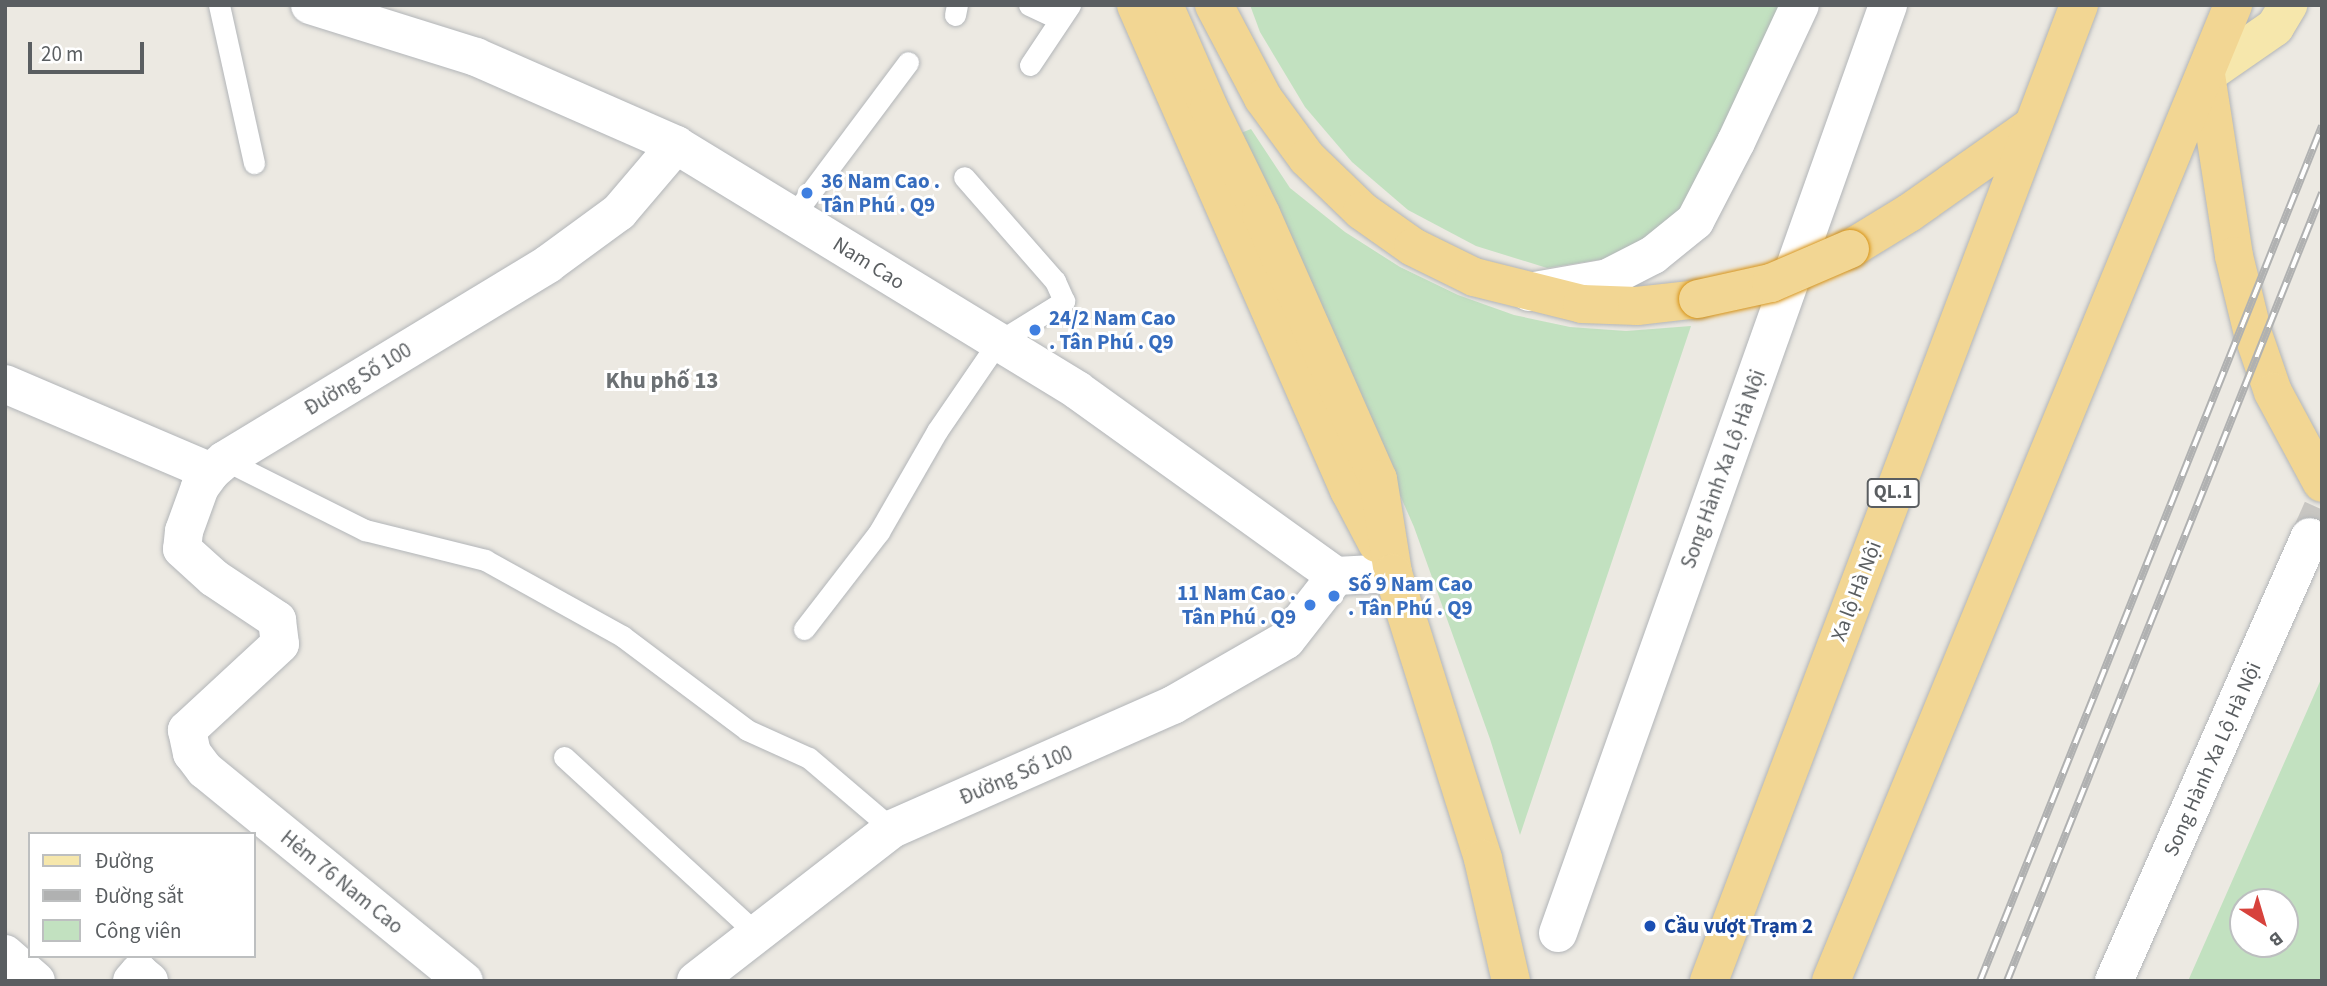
<!DOCTYPE html>
<html>
<head>
<meta charset="utf-8">
<style>
  body { margin:0 }
  #map { position:relative; width:2327px; height:986px; overflow:hidden; background:#ece9e2; font-family:"Source Sans 3",sans-serif }
  div>[style] { position:absolute }
  .green>* { inset:0; background:#c2e1c0 }
  .secondary-tunnel>* { height:38px; margin-top:-19px; transform-origin:0; background:repeating-linear-gradient(90deg,#c8c6c2 0 38px,transparent 0 57px) }
  .roads { filter:drop-shadow(0 0 2px #b2b5b8) drop-shadow(0 0 2px #b2b5b8) }
  .lane>* { height:21px; margin:-10.5px; padding:0 10.5px; transform-origin:10.5px; border-radius:10.5px; background:#fff }
  .street>* { height:38px; margin:-19px; padding:0 19px; transform-origin:19px; border-radius:19px; background:#fff }
  .secondary>* { height:38px; margin:-19px; padding:0 19px; transform-origin:19px; border-radius:19px; background:#fff }
  .primary>* { height:38px; margin:-19px; padding:0 19px; transform-origin:19px; border-radius:19px; background:#f6e7ac }
  .highway>* { height:38px; margin:-19px; padding:0 19px; transform-origin:19px; border-radius:19px; background:#f2d693 }
  .rail>* { height:8px; margin-top:-4px; transform-origin:0; background:repeating-linear-gradient(90deg,#fff 0 16px,#b0b1b1 0 32px); box-sizing:border-box; border-block:2px solid #b0b1b1 }
  .bridges { filter:drop-shadow(0 0 2px #d79316) drop-shadow(0 0 2px #d79316) }
  .highway-bridge>* { height:38px; margin:-19px; padding:0 19px; transform-origin:19px; border-radius:19px; background:#f2d693 }
  .dots>* { width:19px; height:19px; translate:-50% -50%; box-sizing:border-box; border:4px solid #fff; border-radius:50% }
  span { translate:-50% -50%; white-space:nowrap; text-align:center; line-height:1.15; -webkit-text-stroke:6px #fff; paint-order:stroke }
  .shield-label span { padding:2px 5px; background:#fff; border:2px solid; border-radius:5px; -webkit-text-stroke-width:0 }
  .shield-label { font-size:19px; color:#5a5e61; font-weight:700 }
  .shop-label { font-size:21px; color:#366cbe; font-weight:700 }
  .left { translate:0 -50%; text-align:left }
  .right { translate:-100% -50%; text-align:right }
  .street-label { font-size:21px; color:#5a5e61 }
  .transit-label { font-size:21px; color:#164399; font-weight:700 }
  .neighbourhood-label { font-size:23px; color:#6b7073; font-weight:700 }
  .frame { position:absolute; inset:0; border:7px solid #5a5e61; pointer-events:none }
  .legend { position:absolute; left:28px; top:832px; width:228px; height:126px; box-sizing:border-box; background:#fff; border:2px solid #bdbfc0; margin:0; padding:9px 12px; list-style:none; font-size:21px; color:#5a5e61 }
  .legend li { display:flex; align-items:center; gap:14px; height:35px }
  .legend b { width:35px; border:2px solid #bdbfc0 }
  .north { position:absolute; left:2229px; top:888px; width:70px; height:70px; box-sizing:border-box; background:#fff; border:2px solid #bdbfc0; border-radius:50%; rotate:143deg; font-size:19px; font-weight:700; line-height:28px; text-align:center; color:#5a5e61 }
  .north::after { content:''; display:block; margin:auto; width:24px; height:32px; background:#d7423c; clip-path:polygon(50% 0,100% 100%,50% 72%,0 100%) }
  .scale { position:absolute; left:28px; top:42px; width:116px; height:32px; box-sizing:border-box; border:4px solid #5a5e61; border-top:0; padding-left:9px; font-size:21px; line-height:24px; white-space:nowrap; color:#5a5e61; -webkit-text-stroke:5px #fff; paint-order:stroke }
</style>
</head>
<body>
<div id="map">
  <div class="green">
    <i style="clip-path:polygon(1250px 5px,1781px 5px,1681px 228px,1610px 258px,1547px 268px,1476px 246px,1408px 210px,1352px 162px,1305px 107px,1260px 32px)"></i>
    <i style="clip-path:polygon(1251px 129px,1290px 188px,1345px 232px,1400px 267px,1458px 295px,1514px 315px,1570px 327px,1626px 331px,1691px 326px,1520px 835px,1490px 739px,1414px 527px,1241px 133px)"></i>
    <i style="clip-path:polygon(evenodd,2322px 677px,2322px 981px,2188px 981px,2322px 677px,2243px 902px,2285px 902px,2285px 944px,2243px 944px,2243px 902px)"></i>
  </div>
  <div class="secondary-tunnel">
    <i style="left:2310px;top:537px;width:30px;rotate:-66deg"></i>
  </div>
  <div class="roads">
    <div class="lane">
      <i style="left:219px;top:5px;width:162px;rotate:77.5deg"></i>
      <i style="left:1029px;top:5px;width:33px;rotate:25deg"></i>
      <i style="left:955px;top:15px;width:10px;rotate:-79deg"></i>
      <i style="left:1030px;top:65px;width:72px;rotate:-56.3deg"></i>
      <i style="left:793px;top:216px;width:192px;rotate:-53.2deg"></i>
      <i style="left:225px;top:460px;width:157px;rotate:26.6deg"></i>
      <i style="left:365px;top:530px;width:124px;rotate:14deg"></i>
      <i style="left:485px;top:560px;width:157px;rotate:29deg"></i>
      <i style="left:622px;top:636px;width:156px;rotate:36.9deg"></i>
      <i style="left:747px;top:730px;width:68px;rotate:24.3deg"></i>
      <i style="left:809px;top:758px;width:109px;rotate:40.5deg"></i>
      <i style="left:804px;top:629px;width:123px;rotate:-52.3deg"></i>
      <i style="left:879px;top:532px;width:116px;rotate:-60.1deg"></i>
      <i style="left:937px;top:431px;width:108px;rotate:-55.6deg"></i>
      <i style="left:998px;top:342px;width:78px;rotate:-31.8deg"></i>
      <i style="left:1064px;top:301px;width:22px;rotate:-114deg"></i>
      <i style="left:1055px;top:281px;width:138px;rotate:-131.2deg"></i>
      <i style="left:564px;top:757px;width:260px;rotate:42.5deg"></i>
    </div>
    <div class="street">
      <i style="left:5px;top:384px;width:224px;rotate:23.1deg"></i>
      <i style="left:211px;top:472px;width:18px;rotate:-41deg"></i>
      <i style="left:225px;top:460px;width:378px;rotate:-31.2deg"></i>
      <i style="left:548px;top:264px;width:88px;rotate:-36.2deg"></i>
      <i style="left:619px;top:212px;width:88px;rotate:-49.6deg"></i>
      <i style="left:211px;top:472px;width:19px;rotate:126deg"></i>
      <i style="left:200px;top:487px;width:47px;rotate:110deg"></i>
      <i style="left:184px;top:531px;width:18px;rotate:96deg"></i>
      <i style="left:182px;top:549px;width:43px;rotate:42.2deg"></i>
      <i style="left:214px;top:578px;width:76px;rotate:33.7deg"></i>
      <i style="left:277px;top:620px;width:24px;rotate:83deg"></i>
      <i style="left:280px;top:644px;width:127px;rotate:137.2deg"></i>
      <i style="left:187px;top:730px;width:24px;rotate:78deg"></i>
      <i style="left:192px;top:753px;width:21px;rotate:53deg"></i>
      <i style="left:205px;top:770px;width:334px;rotate:39.2deg"></i>
      <i style="left:5px;top:954px;width:41px;rotate:41.1deg"></i>
      <i style="left:132px;top:981px;width:11px;rotate:-49deg"></i>
      <i style="left:139px;top:973px;width:13px;rotate:39deg"></i>
      <i style="left:696px;top:981px;width:248px;rotate:-37.8deg"></i>
      <i style="left:892px;top:829px;width:307px;rotate:-23.8deg"></i>
      <i style="left:1173px;top:705px;width:130px;rotate:-29.9deg"></i>
      <i style="left:1286px;top:640px;width:81px;rotate:-52deg"></i>
    </div>
    <div class="secondary">
      <i style="left:310px;top:5px;width:174px;rotate:17.4deg"></i>
      <i style="left:476px;top:57px;width:219px;rotate:23.7deg"></i>
      <i style="left:676px;top:145px;width:470px;rotate:31.4deg"></i>
      <i style="left:1077px;top:390px;width:319px;rotate:35.7deg"></i>
      <i style="left:1336px;top:576px;width:57px;rotate:-3deg"></i>
      <i style="left:1529px;top:292px;width:80px;rotate:-10deg"></i>
      <i style="left:1608px;top:278px;width:51px;rotate:-27.1deg"></i>
      <i style="left:1653px;top:255px;width:54px;rotate:-39deg"></i>
      <i style="left:1695px;top:221px;width:89px;rotate:-62.6deg"></i>
      <i style="left:1736px;top:142px;width:151px;rotate:-65deg"></i>
      <i style="left:1558px;top:933px;width:985px;rotate:-70.42deg"></i>
      <i style="left:2114px;top:981px;width:485px;rotate:-66.2deg"></i>
    </div>
    <div class="primary">
      <i style="left:2206px;top:75px;width:84px;rotate:-34.8deg"></i>
      <i style="left:2275px;top:27px;width:26px;rotate:-59deg"></i>
    </div>
    <div class="highway">
      <i style="left:1136px;top:5px;width:530px;rotate:66.29deg"></i>
      <i style="left:1349px;top:490px;width:60px;rotate:62.2deg"></i>
      <i style="left:1164px;top:5px;width:112px;rotate:66.4deg"></i>
      <i style="left:1209px;top:108px;width:118px;rotate:63.9deg"></i>
      <i style="left:1261px;top:214px;width:290px;rotate:66.2deg"></i>
      <i style="left:1378px;top:479px;width:95px;rotate:80.9deg"></i>
      <i style="left:1393px;top:573px;width:300px;rotate:72.5deg"></i>
      <i style="left:1483px;top:859px;width:125px;rotate:77.1deg"></i>
      <i style="left:1214px;top:5px;width:105px;rotate:62.2deg"></i>
      <i style="left:1263px;top:98px;width:74px;rotate:53.7deg"></i>
      <i style="left:1307px;top:158px;width:76px;rotate:43.9deg"></i>
      <i style="left:1362px;top:211px;width:62px;rotate:35.2deg"></i>
      <i style="left:1413px;top:247px;width:68px;rotate:26.2deg"></i>
      <i style="left:1474px;top:277px;width:111px;rotate:14deg"></i>
      <i style="left:1582px;top:304px;width:55px;rotate:2.1deg"></i>
      <i style="left:1637px;top:306px;width:61px;rotate:-6.5deg"></i>
      <i style="left:2206px;top:75px;width:183px;rotate:81.2deg"></i>
      <i style="left:2234px;top:256px;width:80px;rotate:76.3deg"></i>
      <i style="left:2253px;top:334px;width:61px;rotate:71deg"></i>
      <i style="left:2273px;top:392px;width:103px;rotate:61.7deg"></i>
      <i style="left:1850px;top:249px;width:69px;rotate:-31.4deg"></i>
      <i style="left:1909px;top:213px;width:149px;rotate:-35.2deg"></i>
      <i style="left:1709px;top:981px;width:1044px;rotate:-69.24deg"></i>
      <i style="left:1831px;top:981px;width:1056px;rotate:-67.61deg"></i>
    </div>
  </div>
  <div class="rail">
    <i style="left:1980px;top:981px;width:921px;rotate:-68.2deg"></i>
    <i style="left:2007px;top:981px;width:849px;rotate:-68.21deg"></i>
  </div>
  <div class="bridges">
    <div class="highway-bridge">
      <i style="left:1698px;top:299px;width:75px;rotate:-12.4deg"></i>
      <i style="left:1771px;top:283px;width:86px;rotate:-23.3deg"></i>
    </div>
  </div>
  <div class="dots">
    <i style="left:807px;top:193px;background:#3f7fe0"></i>
    <i style="left:1035px;top:330px;background:#3f7fe0"></i>
    <i style="left:1334px;top:596px;background:#3f7fe0"></i>
    <i style="left:1310px;top:605px;background:#3f7fe0"></i>
    <i style="left:1650px;top:926px;background:#1a4fb4"></i>
  </div>
  <div class="shield-label">
    <span style="left:1893px;top:493px">QL.1</span>
  </div>
  <div class="shop-label">
    <span class="left" style="left:821px;top:193px">36 Nam Cao .<br>Tân Phú . Q9</span>
    <span class="left" style="left:1049px;top:330px">24/2 Nam Cao<br>. Tân Phú . Q9</span>
    <span class="left" style="left:1348px;top:596px">Số 9 Nam Cao<br>. Tân Phú . Q9</span>
    <span class="right" style="left:1296px;top:605px">11 Nam Cao .<br>Tân Phú . Q9</span>
  </div>
  <div class="street-label">
    <span style="left:869px;top:263px;rotate:32deg">Nam Cao</span>
    <span style="left:358px;top:379px;rotate:-31deg">Đường Số 100</span>
    <span style="left:1723px;top:469px;rotate:-70deg">Song Hành Xa Lộ Hà Nội</span>
    <span style="left:1856px;top:591px;rotate:-69deg">Xa lộ Hà Nội</span>
    <span style="left:2212px;top:759px;rotate:-66deg">Song Hành Xa Lộ Hà Nội</span>
    <span style="left:1016px;top:775px;rotate:-23deg">Đường Số 100</span>
    <span style="left:342px;top:882px;rotate:39deg">Hẻm 76 Nam Cao</span>
  </div>
  <div class="transit-label">
    <span class="left" style="left:1664px;top:926px">Cầu vượt Trạm 2</span>
  </div>
  <div class="neighbourhood-label">
    <span style="left:662px;top:381px">Khu phố 13</span>
  </div>
  <div class="frame"></div>
  <ul class="legend">
  <li><b style="height:9px;background:#f6e7ac"></b>Đường</li>
  <li><b style="height:9px;background:#b0b1b1"></b>Đường sắt</li>
  <li><b style="height:19px;background:#c2e1c0"></b>Công viên</li>
  </ul>
  <div class="north">B</div>
  <div class="scale">20 m</div>
</div>
</body>
</html>
